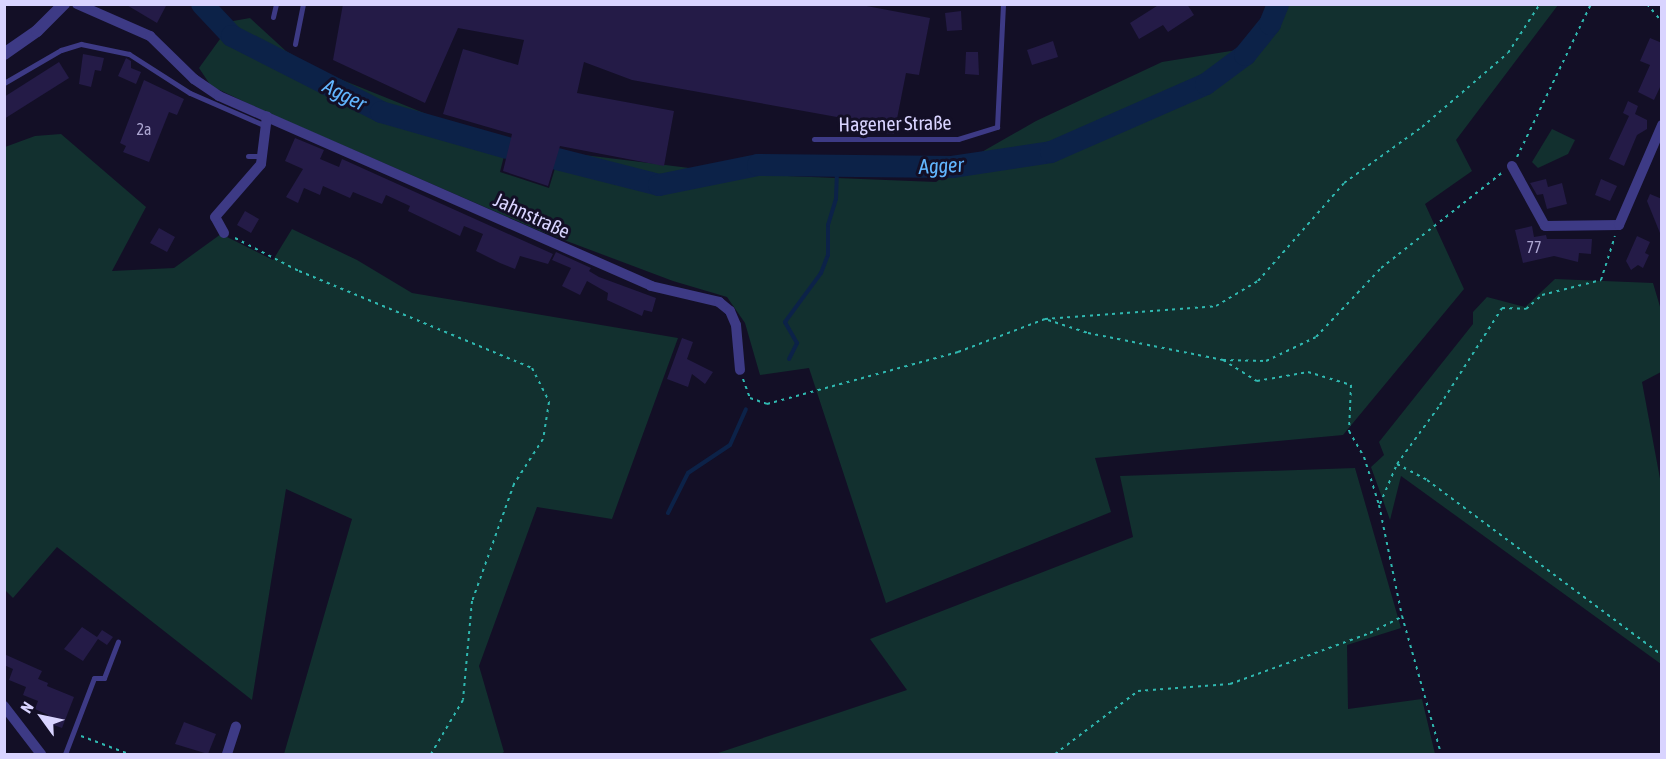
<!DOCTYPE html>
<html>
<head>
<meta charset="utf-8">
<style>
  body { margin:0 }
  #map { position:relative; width:1666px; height:759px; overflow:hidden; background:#130f26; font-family:"Asap Condensed",sans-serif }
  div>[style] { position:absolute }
  .green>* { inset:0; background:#12302f }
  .stream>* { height:4px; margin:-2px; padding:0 2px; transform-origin:2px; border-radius:2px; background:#0c2248 }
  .river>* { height:22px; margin:-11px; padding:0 11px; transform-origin:11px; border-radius:11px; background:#0c2248 }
  .building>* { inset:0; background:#241b47 }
  .path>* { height:2px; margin-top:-1px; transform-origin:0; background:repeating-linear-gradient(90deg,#2fb8b0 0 3px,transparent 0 7.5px) }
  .service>* { height:5px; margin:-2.5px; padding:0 2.5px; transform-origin:2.5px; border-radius:2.5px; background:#3d3a85 }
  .minor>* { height:10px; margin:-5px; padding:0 5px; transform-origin:5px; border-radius:5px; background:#3d3a85 }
  .tertiary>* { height:12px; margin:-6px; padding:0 6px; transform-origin:6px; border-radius:6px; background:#3d3a85 }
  span { translate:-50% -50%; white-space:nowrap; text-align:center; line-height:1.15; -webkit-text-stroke:6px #130f26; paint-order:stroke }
  .number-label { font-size:16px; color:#aca6d1 }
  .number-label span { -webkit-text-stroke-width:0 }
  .street-label { font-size:20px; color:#d9d4ff }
  .water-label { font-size:21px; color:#62b6ff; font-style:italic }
  .frame { position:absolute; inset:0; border:6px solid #d9d4ff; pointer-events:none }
  .north { position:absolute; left:12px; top:687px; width:60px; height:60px; -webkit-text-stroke:4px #130f26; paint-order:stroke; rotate:303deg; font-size:16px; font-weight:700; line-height:24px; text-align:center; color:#d9d4ff }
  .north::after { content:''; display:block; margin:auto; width:21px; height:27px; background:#d9d4ff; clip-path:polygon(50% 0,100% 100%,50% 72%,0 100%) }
</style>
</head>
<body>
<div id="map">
  <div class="green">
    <i style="clip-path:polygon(1279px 5px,1558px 5px,1456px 140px,1472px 171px,1425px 204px,1464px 289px,1343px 435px,1095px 458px,1111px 512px,886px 603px,809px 368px,760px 375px,745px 323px,727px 297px,673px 281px,540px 231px,264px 111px,211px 86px,199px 68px,233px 21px,250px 18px,286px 51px,320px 71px,429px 115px,508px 140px,500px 172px,549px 188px,560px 152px,738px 174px,936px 182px,959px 165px,1036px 121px,1162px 62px,1237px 50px)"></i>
    <i style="clip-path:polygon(1552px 129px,1575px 140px,1568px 154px,1538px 168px,1532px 162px)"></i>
    <i style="clip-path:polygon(61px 134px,146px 207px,112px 271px,174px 268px,221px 234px,273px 260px,292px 229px,357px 260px,412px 293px,678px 338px,612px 519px,537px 507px,479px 666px,504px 752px,501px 754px,284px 754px,352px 519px,286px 489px,252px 700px,57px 547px,13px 598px,5px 590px,5px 147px,35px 136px)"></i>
    <i style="clip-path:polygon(1555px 279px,1653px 283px,1661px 310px,1661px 372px,1642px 382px,1661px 484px,1661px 664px,1401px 476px,1390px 520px,1371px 467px,1384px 455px,1379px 442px,1473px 324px,1473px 312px,1487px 297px,1525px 307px)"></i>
    <i style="clip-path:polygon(1355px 468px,1401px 628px,1347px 645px,1348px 709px,1422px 699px,1435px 754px,715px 754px,907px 690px,870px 639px,1133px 537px,1120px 476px)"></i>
  </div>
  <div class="stream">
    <i style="left:789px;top:359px;width:18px;rotate:-63deg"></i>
    <i style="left:797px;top:343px;width:24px;rotate:-120deg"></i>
    <i style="left:785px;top:322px;width:61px;rotate:-53.7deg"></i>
    <i style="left:821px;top:273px;width:19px;rotate:-69deg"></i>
    <i style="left:828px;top:255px;width:30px;rotate:-90deg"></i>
    <i style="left:828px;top:225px;width:27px;rotate:-73deg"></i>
    <i style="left:836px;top:199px;width:24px;rotate:-88deg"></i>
    <i style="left:837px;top:175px;width:16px;rotate:-35deg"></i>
    <i style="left:668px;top:513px;width:45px;rotate:-63.4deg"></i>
    <i style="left:688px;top:473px;width:50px;rotate:-33.7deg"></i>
    <i style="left:730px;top:445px;width:39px;rotate:-66deg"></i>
  </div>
  <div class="river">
    <i style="left:202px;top:4px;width:44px;rotate:46.8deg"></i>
    <i style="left:232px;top:36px;width:167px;rotate:27deg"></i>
    <i style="left:381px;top:112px;width:131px;rotate:15.9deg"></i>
    <i style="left:557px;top:159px;width:105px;rotate:14.3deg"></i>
    <i style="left:659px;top:185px;width:101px;rotate:-11.4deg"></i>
    <i style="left:758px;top:165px;width:194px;rotate:0.6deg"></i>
    <i style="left:952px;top:167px;width:100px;rotate:-8.6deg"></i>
    <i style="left:1051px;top:152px;width:169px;rotate:-23.7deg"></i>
    <i style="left:1206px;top:84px;width:49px;rotate:-36.6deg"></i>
    <i style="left:1245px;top:55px;width:40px;rotate:-51deg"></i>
    <i style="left:1270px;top:24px;width:22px;rotate:-68deg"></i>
  </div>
  <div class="building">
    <i style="clip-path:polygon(125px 4px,167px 4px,157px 23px)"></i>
    <i style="clip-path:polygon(343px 4px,856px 4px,930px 18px,919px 75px,906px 73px,894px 134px,847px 129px,848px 119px,632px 80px,584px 62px,577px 93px,674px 111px,664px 166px,560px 146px,548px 186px,503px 171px,512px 134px,443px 114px,463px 49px,518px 65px,524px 40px,458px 28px,425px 103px,333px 60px)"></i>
    <i style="clip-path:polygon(1160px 4px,1187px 4px,1194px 15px,1168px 32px,1163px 25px,1139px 39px,1130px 23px)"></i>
    <i style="clip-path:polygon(961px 11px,962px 30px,947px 31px,945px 13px)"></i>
    <i style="clip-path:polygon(1650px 38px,1662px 43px,1662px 83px,1654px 100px,1638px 92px,1650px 65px,1640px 61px)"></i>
    <i style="clip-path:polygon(1053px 41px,1058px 57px,1032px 65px,1027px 50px)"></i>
    <i style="clip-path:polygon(966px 52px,978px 52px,979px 75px,965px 74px)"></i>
    <i style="clip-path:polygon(83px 54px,104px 58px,101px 71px,95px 70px,91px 87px,79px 84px)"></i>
    <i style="clip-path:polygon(126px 58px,131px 61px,131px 68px,141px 72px,136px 84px,118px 76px)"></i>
    <i style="clip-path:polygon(59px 62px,69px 78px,4px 119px,4px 97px)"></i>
    <i style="clip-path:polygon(144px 80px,184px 99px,177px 115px,169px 112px,149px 162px,123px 152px,126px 146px,120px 143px)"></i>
    <i style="clip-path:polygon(1628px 101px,1638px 106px,1635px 114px,1647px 120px,1647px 129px,1637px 135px,1624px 166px,1609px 159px,1629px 116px,1623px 113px)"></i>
    <i style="clip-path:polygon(295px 138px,324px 150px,320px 159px,339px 167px,342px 159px,553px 254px,548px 264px,520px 256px,515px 269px,500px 263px,476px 251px,483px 234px,464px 226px,460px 236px,408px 211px,410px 206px,386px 195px,382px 204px,353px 192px,350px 198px,323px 186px,320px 195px,304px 188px,298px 203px,286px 197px,303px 169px,285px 161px)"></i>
    <i style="clip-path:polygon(1546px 179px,1548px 187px,1562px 183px,1567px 204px,1547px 209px,1543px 194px,1537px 195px,1530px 183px)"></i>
    <i style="clip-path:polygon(1601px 179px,1617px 186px,1610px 201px,1595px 195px)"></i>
    <i style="clip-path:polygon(1650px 194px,1662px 199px,1662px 238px,1647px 201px)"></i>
    <i style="clip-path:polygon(245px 211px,259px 219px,251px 233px,237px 225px)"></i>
    <i style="clip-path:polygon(1532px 226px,1534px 237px,1546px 235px,1547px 239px,1592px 239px,1591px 254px,1579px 253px,1578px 262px,1554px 256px,1523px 263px,1515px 230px)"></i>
    <i style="clip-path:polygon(159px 228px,175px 237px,167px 252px,150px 243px)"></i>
    <i style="clip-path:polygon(1637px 236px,1650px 242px,1645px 253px,1649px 255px,1643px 268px,1638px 265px,1631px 270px,1626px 261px)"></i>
    <i style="clip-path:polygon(556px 252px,591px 268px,589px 271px,599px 277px,656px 298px,652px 312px,644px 310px,642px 316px,607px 300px,608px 293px,587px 281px,580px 295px,562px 286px,571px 268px,552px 260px)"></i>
    <i style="clip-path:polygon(682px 338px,693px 342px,687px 359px,713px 372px,705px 384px,692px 374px,688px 387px,667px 379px)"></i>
    <i style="clip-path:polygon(82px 627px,97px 637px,102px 630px,113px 637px,107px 645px,98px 639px,83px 661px,64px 649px)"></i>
    <i style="clip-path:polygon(4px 654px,42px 671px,38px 679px,31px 676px,48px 683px,47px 686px,74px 697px,62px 728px,45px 722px,48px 715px,35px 709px,38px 701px,23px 695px,26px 687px,9px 680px,13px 669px,4px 665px)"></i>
    <i style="clip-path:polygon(184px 722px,216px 734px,208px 754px,175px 744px)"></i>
  </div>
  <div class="path">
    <i style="left:1647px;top:4px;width:23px;rotate:50deg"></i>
    <i style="left:1517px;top:157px;width:170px;rotate:-64.2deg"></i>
    <i style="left:235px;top:238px;width:72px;rotate:27.3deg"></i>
    <i style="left:299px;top:271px;width:252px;rotate:22.6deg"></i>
    <i style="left:532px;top:368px;width:38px;rotate:63deg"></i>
    <i style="left:549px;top:402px;width:37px;rotate:99deg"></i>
    <i style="left:543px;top:439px;width:54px;rotate:122.8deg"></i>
    <i style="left:514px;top:484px;width:124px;rotate:109.7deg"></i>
    <i style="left:472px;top:601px;width:99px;rotate:95.2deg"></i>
    <i style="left:463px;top:700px;width:63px;rotate:120.7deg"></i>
    <i style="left:1048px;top:320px;width:42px;rotate:18deg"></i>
    <i style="left:1088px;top:333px;width:138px;rotate:11.3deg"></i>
    <i style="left:1223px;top:360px;width:43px;rotate:1.3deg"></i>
    <i style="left:1266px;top:361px;width:55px;rotate:-25.6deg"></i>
    <i style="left:1316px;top:337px;width:95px;rotate:-46.7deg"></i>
    <i style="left:1381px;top:268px;width:155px;rotate:-38.2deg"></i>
    <i style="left:1223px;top:360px;width:40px;rotate:32deg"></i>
    <i style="left:1257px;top:381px;width:52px;rotate:-10deg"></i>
    <i style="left:1308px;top:372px;width:45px;rotate:16.8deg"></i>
    <i style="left:1351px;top:385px;width:46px;rotate:92.5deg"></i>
    <i style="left:1349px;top:431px;width:30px;rotate:60deg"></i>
    <i style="left:1364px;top:457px;width:50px;rotate:72.6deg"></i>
    <i style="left:1379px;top:505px;width:113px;rotate:78.3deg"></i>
    <i style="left:1402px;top:616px;width:143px;rotate:74.2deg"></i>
    <i style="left:743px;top:379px;width:20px;rotate:70deg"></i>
    <i style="left:750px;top:398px;width:18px;rotate:19deg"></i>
    <i style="left:767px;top:404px;width:198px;rotate:-15.2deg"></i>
    <i style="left:958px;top:352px;width:93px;rotate:-20.8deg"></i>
    <i style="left:1045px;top:319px;width:171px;rotate:-4.3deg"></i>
    <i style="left:1216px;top:306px;width:49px;rotate:-30.8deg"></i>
    <i style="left:1258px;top:281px;width:130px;rotate:-48.7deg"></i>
    <i style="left:1344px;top:183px;width:96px;rotate:-35.7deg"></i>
    <i style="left:1422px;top:127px;width:113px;rotate:-40.7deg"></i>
    <i style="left:1508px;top:53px;width:59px;rotate:-56.9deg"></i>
    <i style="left:1397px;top:464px;width:34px;rotate:28deg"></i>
    <i style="left:1427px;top:480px;width:293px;rotate:36.7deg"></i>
    <i style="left:1380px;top:504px;width:43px;rotate:-67deg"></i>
    <i style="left:1397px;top:464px;width:73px;rotate:-53.9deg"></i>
    <i style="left:1440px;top:405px;width:115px;rotate:-57.4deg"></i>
    <i style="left:1502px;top:308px;width:24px;rotate:2deg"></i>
    <i style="left:1526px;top:309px;width:21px;rotate:-41deg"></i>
    <i style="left:1542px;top:295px;width:61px;rotate:-14.3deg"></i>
    <i style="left:1601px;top:280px;width:46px;rotate:-72.3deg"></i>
    <i style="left:81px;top:736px;width:51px;rotate:20.6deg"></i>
    <i style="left:1055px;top:754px;width:104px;rotate:-37.2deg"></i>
    <i style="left:1138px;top:691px;width:92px;rotate:-4.4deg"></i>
    <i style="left:1230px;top:684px;width:149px;rotate:-20deg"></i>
    <i style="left:1370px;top:633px;width:36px;rotate:-27deg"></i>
  </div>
  <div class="service">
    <i style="left:273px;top:17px;width:13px;rotate:-77deg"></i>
    <i style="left:295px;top:44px;width:41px;rotate:-78.7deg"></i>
    <i style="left:4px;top:83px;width:66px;rotate:-30.1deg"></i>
    <i style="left:61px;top:50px;width:21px;rotate:-17deg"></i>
    <i style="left:81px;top:44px;width:49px;rotate:11.8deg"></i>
    <i style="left:129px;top:54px;width:72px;rotate:32.6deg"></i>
    <i style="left:190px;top:93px;width:83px;rotate:23.5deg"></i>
    <i style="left:814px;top:139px;width:144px"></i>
    <i style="left:958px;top:139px;width:41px;rotate:-17.1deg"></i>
    <i style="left:997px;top:127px;width:123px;rotate:-87.2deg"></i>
    <i style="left:248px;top:156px;width:14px"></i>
    <i style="left:65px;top:754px;width:81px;rotate:-69.1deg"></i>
    <i style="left:94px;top:678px;width:10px"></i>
    <i style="left:104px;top:678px;width:39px;rotate:-69deg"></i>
  </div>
  <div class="minor">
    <i style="left:77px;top:4px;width:80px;rotate:23.7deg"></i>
    <i style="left:150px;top:36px;width:62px;rotate:44.3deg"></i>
    <i style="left:194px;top:79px;width:30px;rotate:34deg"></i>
    <i style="left:219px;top:96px;width:472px;rotate:23.7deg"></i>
    <i style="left:651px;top:286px;width:70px;rotate:13.2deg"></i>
    <i style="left:719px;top:302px;width:14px;rotate:39deg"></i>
    <i style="left:730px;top:311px;width:15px;rotate:67deg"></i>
    <i style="left:736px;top:325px;width:45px;rotate:84.9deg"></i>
    <i style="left:1512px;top:166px;width:68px;rotate:61.2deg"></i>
    <i style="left:1545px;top:226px;width:74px;rotate:-0.8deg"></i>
    <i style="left:1619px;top:225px;width:109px;rotate:-66.7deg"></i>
    <i style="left:224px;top:233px;width:18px;rotate:-119deg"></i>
    <i style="left:215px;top:217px;width:70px;rotate:-49deg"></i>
    <i style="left:261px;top:164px;width:48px;rotate:-82.9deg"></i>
    <i style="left:4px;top:706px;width:61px;rotate:52.4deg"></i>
    <i style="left:227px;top:754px;width:29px;rotate:-72deg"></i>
  </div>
  <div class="tertiary">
    <i style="left:4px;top:54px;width:40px;rotate:-34.9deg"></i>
    <i style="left:37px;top:31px;width:38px;rotate:-45deg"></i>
  </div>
  <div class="number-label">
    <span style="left:144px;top:129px">2a</span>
    <span style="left:1534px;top:247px">77</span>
  </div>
  <div class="street-label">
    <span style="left:895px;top:123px;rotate:-1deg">Hagener Straße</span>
    <span style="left:532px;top:215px;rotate:25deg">Jahnstraße</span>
  </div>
  <div class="water-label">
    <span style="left:345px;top:94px;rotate:27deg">Agger</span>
    <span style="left:941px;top:165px;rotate:-3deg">Agger</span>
  </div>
  <div class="frame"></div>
  <div class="north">N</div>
</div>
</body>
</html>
